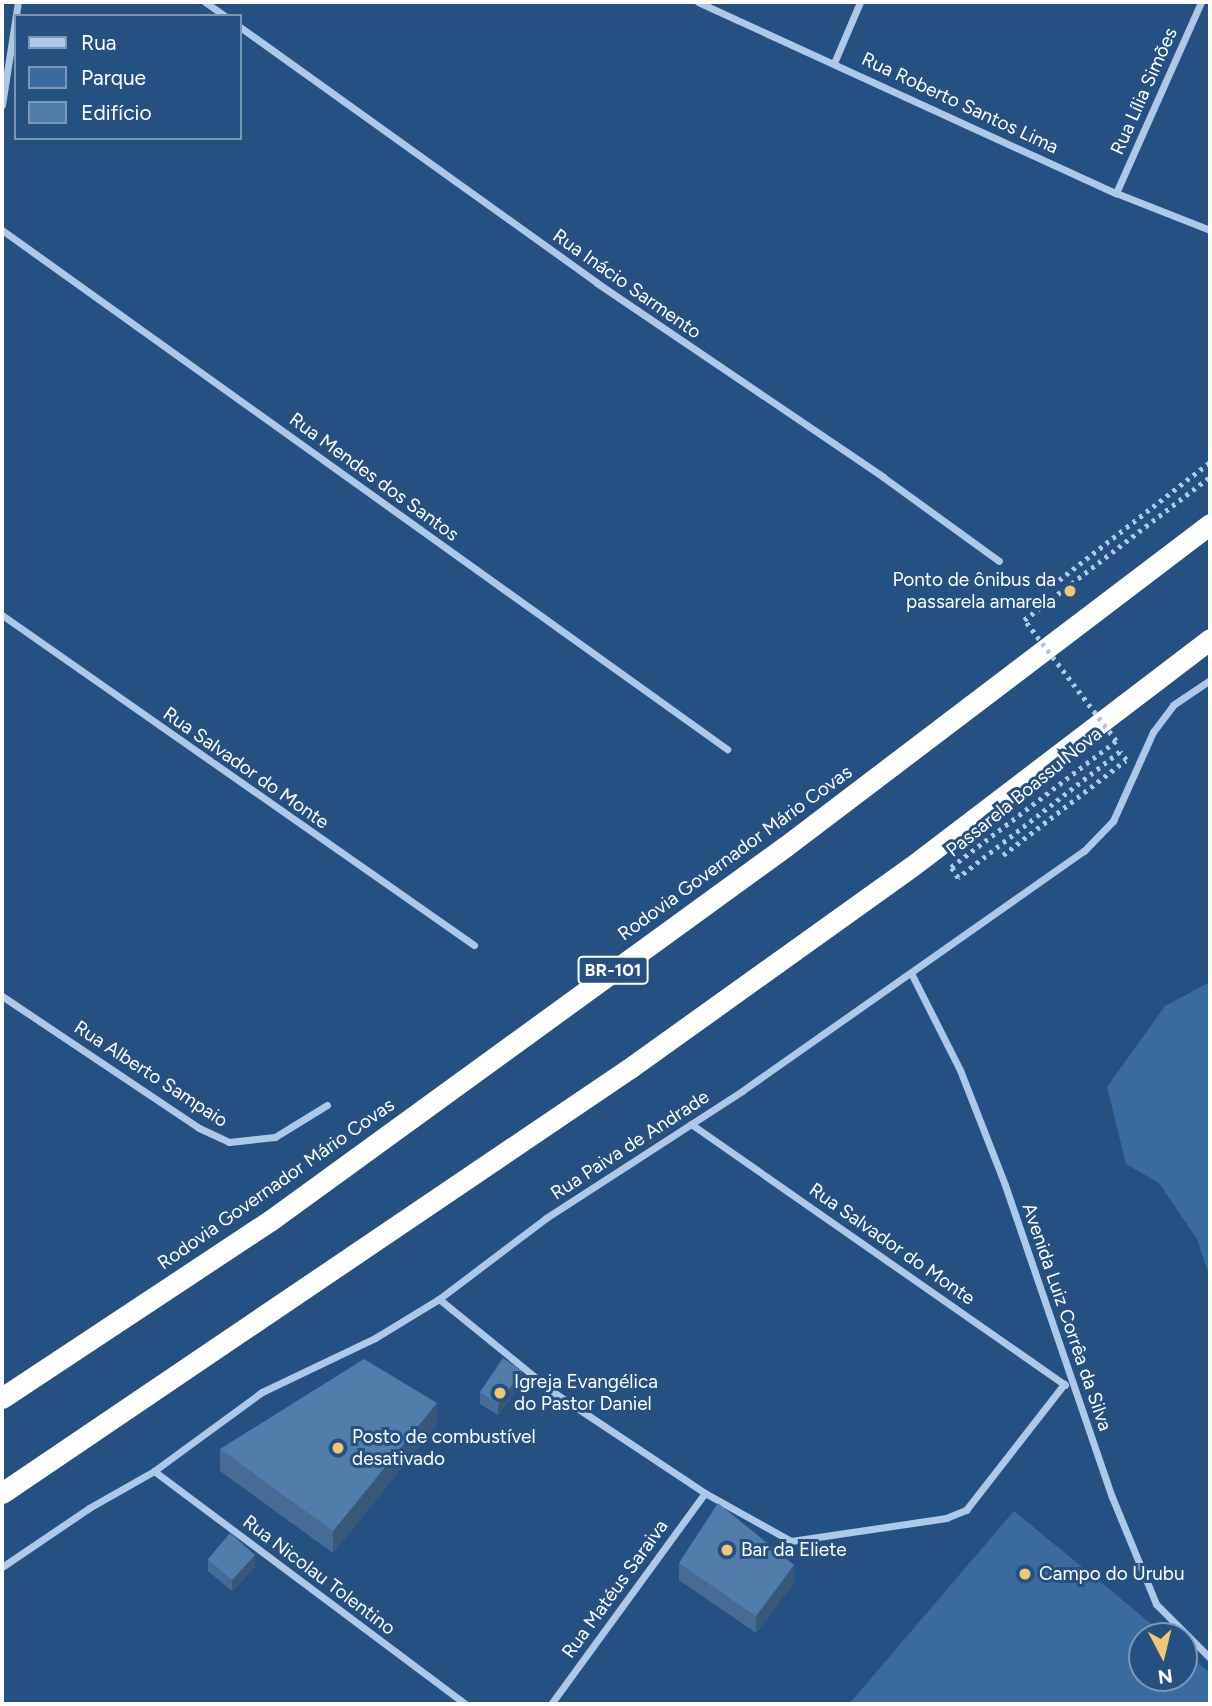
<!DOCTYPE html>
<html>
<head>
<meta charset="utf-8">
<style>
  body { margin:0 }
  #map { position:relative; width:1212px; height:1706px; overflow:hidden; background:#255182; font-family:Figtree,sans-serif }
  div>[style] { position:absolute }
  .green>* { inset:0; background:#396ba0 }
  .path>* { height:4.5px; margin-top:-2.25px; transform-origin:0; background:repeating-linear-gradient(90deg,#adc9e7 0 3.5px,transparent 0 8.5px) }
  .street>* { height:7px; margin:-3.5px; padding:0 3.5px; transform-origin:3.5px; border-radius:3.5px; background:#adc9e7 }
  .highway>* { height:21px; margin:-10.5px; padding:0 10.5px; transform-origin:10.5px; border-radius:10.5px; background:#fff }
  .path-bridge>* { height:4.5px; margin-top:-2.25px; transform-origin:0; background:repeating-linear-gradient(90deg,#adc9e7 0 3.5px,transparent 0 8.5px) }
  .wall>* { inset:0; background:#466c94 }
  .shaded-wall>* { inset:0; background:#395878 }
  .building>* { inset:0; background:#517dac }
  .dots>* { width:19px; height:19px; translate:-50% -50%; box-sizing:border-box; border:4px solid #255182; border-radius:50% }
  span { translate:-50% -50%; white-space:nowrap; text-align:center; line-height:1.15; -webkit-text-stroke:6px #255182; paint-order:stroke }
  .shield-label span { padding:2px 5px; background:#255182; border:2px solid; border-radius:5px; -webkit-text-stroke-width:0 }
  .shield-label { font-size:18px; color:#fff; font-weight:700 }
  .street-label { font-size:19px; color:#fff }
  .poi-label { font-size:19px; color:#fff }
  .right { translate:-100% -50%; text-align:right }
  .left { translate:0 -50%; text-align:left }
  .frame { position:absolute; inset:0; border:4px solid #fff; pointer-events:none }
  .legend { position:absolute; left:14px; top:14px; width:228px; height:126px; box-sizing:border-box; background:#255182; border:2px solid #7c97b4; margin:0; padding:9px 12px; list-style:none; font-size:21px; color:#fff }
  .legend li { display:flex; align-items:center; gap:14px; height:35px }
  .legend b { width:35px; border:2px solid #7c97b4 }
  .north { position:absolute; left:1128px; top:1622px; width:70px; height:70px; box-sizing:border-box; background:#255182; border:2px solid #7c97b4; border-radius:50%; rotate:173deg; font-size:19px; font-weight:700; line-height:28px; text-align:center; color:#fff }
  .north::after { content:''; display:block; margin:auto; width:24px; height:32px; background:#f1c771; clip-path:polygon(50% 0,100% 100%,50% 72%,0 100%) }
</style>
</head>
<body>
<div id="map">
  <div class="green">
    <i style="clip-path:polygon(1210px 982px,1210px 1278px,1197px 1239px,1159px 1183px,1126px 1164px,1107px 1087px,1165px 1006px)"></i>
    <i style="clip-path:polygon(1014px 1511px,1166px 1636px,1142px 1636px,1142px 1678px,1184px 1678px,1184px 1651px,1210px 1673px,1210px 1704px,849px 1704px)"></i>
  </div>
  <div class="path">
    <i style="left:1059px;top:580px;width:192px;rotate:-38deg"></i>
  </div>
  <div class="street">
    <i style="left:205px;top:2px;width:24px;rotate:35deg"></i>
    <i style="left:698px;top:2px;width:460px;rotate:24.6deg"></i>
    <i style="left:1116px;top:193px;width:101px;rotate:21.5deg"></i>
    <i style="left:240px;top:27px;width:439px;rotate:35.6deg"></i>
    <i style="left:597px;top:283px;width:346px;rotate:34.1deg"></i>
    <i style="left:883px;top:477px;width:143px;rotate:35.9deg"></i>
    <i style="left:834px;top:63px;width:66px;rotate:-66.9deg"></i>
    <i style="left:2px;top:105px;width:104px;rotate:-81.2deg"></i>
    <i style="left:1116px;top:193px;width:209px;rotate:-66deg"></i>
    <i style="left:2px;top:230px;width:892px;rotate:35.6deg"></i>
    <i style="left:2px;top:615px;width:576px;rotate:34.96deg"></i>
    <i style="left:911px;top:973px;width:109px;rotate:63.2deg"></i>
    <i style="left:960px;top:1070px;width:123px;rotate:68.6deg"></i>
    <i style="left:1005px;top:1185px;width:330px;rotate:71.1deg"></i>
    <i style="left:1112px;top:1497px;width:116px;rotate:67.6deg"></i>
    <i style="left:1156px;top:1604px;width:76px;rotate:45deg"></i>
    <i style="left:2px;top:996px;width:237px;rotate:33.8deg"></i>
    <i style="left:199px;top:1128px;width:33px;rotate:25deg"></i>
    <i style="left:229px;top:1142px;width:46px;rotate:-6.2deg"></i>
    <i style="left:275px;top:1137px;width:61px;rotate:-31.6deg"></i>
    <i style="left:691px;top:1124px;width:456px;rotate:34.9deg"></i>
    <i style="left:439px;top:1299px;width:151px;rotate:39.1deg"></i>
    <i style="left:556px;top:1394px;width:179px;rotate:33.6deg"></i>
    <i style="left:705px;top:1493px;width:98px;rotate:29.2deg"></i>
    <i style="left:791px;top:1541px;width:157px;rotate:-8.4deg"></i>
    <i style="left:946px;top:1518px;width:22px;rotate:-22deg"></i>
    <i style="left:966px;top:1510px;width:160px;rotate:-52.1deg"></i>
    <i style="left:154px;top:1471px;width:389px;rotate:36.8deg"></i>
    <i style="left:2px;top:1567px;width:105px;rotate:-34.1deg"></i>
    <i style="left:89px;top:1508px;width:75px;rotate:-29.6deg"></i>
    <i style="left:154px;top:1471px;width:134px;rotate:-36.2deg"></i>
    <i style="left:262px;top:1392px;width:125px;rotate:-25.5deg"></i>
    <i style="left:375px;top:1338px;width:75px;rotate:-31.4deg"></i>
    <i style="left:439px;top:1299px;width:134px;rotate:-37.1deg"></i>
    <i style="left:546px;top:1218px;width:234px;rotate:-32.9deg"></i>
    <i style="left:742px;top:1091px;width:418px;rotate:-35.1deg"></i>
    <i style="left:1084px;top:851px;width:42px;rotate:-46deg"></i>
    <i style="left:1113px;top:821px;width:98px;rotate:-65.8deg"></i>
    <i style="left:1153px;top:732px;width:34px;rotate:-53deg"></i>
    <i style="left:1173px;top:705px;width:45px;rotate:-34deg"></i>
    <i style="left:551px;top:1704px;width:261px;rotate:-53.9deg"></i>
  </div>
  <div class="highway">
    <i style="left:2px;top:1398px;width:323px;rotate:-33.5deg"></i>
    <i style="left:271px;top:1220px;width:636px;rotate:-35.99deg"></i>
    <i style="left:786px;top:846px;width:532px;rotate:-37.21deg"></i>
    <i style="left:2px;top:1493px;width:758px;rotate:-34.09deg"></i>
    <i style="left:630px;top:1068px;width:345px;rotate:-35.6deg"></i>
    <i style="left:911px;top:867px;width:376px;rotate:-37.3deg"></i>
  </div>
  <div class="path-bridge">
    <i style="left:1003px;top:855px;width:155px;rotate:-37.7deg"></i>
    <i style="left:1126px;top:760px;width:10px;rotate:-127deg"></i>
    <i style="left:1120px;top:752px;width:205px;rotate:142.1deg"></i>
    <i style="left:958px;top:878px;width:13px;rotate:-122deg"></i>
    <i style="left:951px;top:867px;width:208px;rotate:-37.4deg"></i>
    <i style="left:1116px;top:741px;width:152px;rotate:-127.2deg"></i>
    <i style="left:1024px;top:620px;width:235px;rotate:-37.6deg"></i>
  </div>
  <div class="wall">
    <i style="clip-path:polygon(522px 1382px,498px 1415px,480px 1404px,480px 1392px)"></i>
    <i style="clip-path:polygon(437px 1424px,333px 1553px,220px 1471px,220px 1449px)"></i>
    <i style="clip-path:polygon(208px 1559px,255px 1567px,232px 1591px,208px 1571px)"></i>
    <i style="clip-path:polygon(679px 1563px,794px 1582px,756px 1633px,679px 1580px)"></i>
  </div>
  <div class="shaded-wall">
    <i style="clip-path:polygon(522px 1371px,522px 1382px,498px 1415px,498px 1404px)"></i>
    <i style="clip-path:polygon(437px 1403px,437px 1424px,333px 1553px,333px 1531px)"></i>
    <i style="clip-path:polygon(255px 1555px,255px 1567px,232px 1591px,232px 1580px)"></i>
    <i style="clip-path:polygon(794px 1565px,794px 1582px,756px 1633px,756px 1616px)"></i>
  </div>
  <div class="building">
    <i style="clip-path:polygon(503px 1358px,522px 1371px,498px 1404px,480px 1392px)"></i>
    <i style="clip-path:polygon(364px 1359px,437px 1403px,333px 1531px,220px 1449px)"></i>
    <i style="clip-path:polygon(718px 1503px,794px 1565px,756px 1616px,679px 1563px)"></i>
    <i style="clip-path:polygon(230px 1533px,255px 1555px,232px 1580px,208px 1559px)"></i>
  </div>
  <div class="dots">
    <i style="left:1070px;top:591px;background:#f1c771"></i>
    <i style="left:500px;top:1393px;background:#f1c771"></i>
    <i style="left:338px;top:1448px;background:#f1c771"></i>
    <i style="left:727px;top:1550px;background:#f1c771"></i>
    <i style="left:1025px;top:1574px;background:#f1c771"></i>
  </div>
  <div class="shield-label">
    <span style="left:613px;top:970px">BR-101</span>
  </div>
  <div class="street-label">
    <span style="left:1144px;top:91px;rotate:-66deg">Rua Lília Simões</span>
    <span style="left:960px;top:103px;rotate:25deg">Rua Roberto Santos Lima</span>
    <span style="left:627px;top:284px;rotate:35deg">Rua Inácio Sarmento</span>
    <span style="left:374px;top:477px;rotate:36deg">Rua Mendes dos Santos</span>
    <span style="left:246px;top:768px;rotate:35deg">Rua Salvador do Monte</span>
    <span style="left:1024px;top:792px;rotate:-39deg">Passarela Boassu Nova</span>
    <span style="left:735px;top:853px;rotate:-36deg">Rodovia Governador Mário Covas</span>
    <span style="left:151px;top:1074px;rotate:33deg">Rua Alberto Sampaio</span>
    <span style="left:630px;top:1145px;rotate:-33deg">Rua Paiva de Andrade</span>
    <span style="left:276px;top:1184px;rotate:-35deg">Rodovia Governador Mário Covas</span>
    <span style="left:892px;top:1244px;rotate:35deg">Rua Salvador do Monte</span>
    <span style="left:1067px;top:1317px;rotate:71deg">Avenida Luiz Corrêa da Silva</span>
    <span style="left:319px;top:1575px;rotate:37deg">Rua Nicolau Tolentino</span>
    <span style="left:615px;top:1589px;rotate:-54deg">Rua Matéus Saraiva</span>
  </div>
  <div class="poi-label">
    <span class="right" style="left:1056px;top:591px">Ponto de ônibus da<br>passarela amarela</span>
    <span class="left" style="left:514px;top:1393px">Igreja Evangélica<br>do Pastor Daniel</span>
    <span class="left" style="left:352px;top:1448px">Posto de combustível<br>desativado</span>
    <span class="left" style="left:741px;top:1550px">Bar da Eliete</span>
    <span class="left" style="left:1039px;top:1574px">Campo do Urubu</span>
  </div>
  <div class="frame"></div>
  <ul class="legend">
  <li><b style="height:9px;background:#adc9e7"></b>Rua</li>
  <li><b style="height:19px;background:#396ba0"></b>Parque</li>
  <li><b style="height:19px;background:#517dac"></b>Edifício</li>
  </ul>
  <div class="north">N</div>
</div>
</body>
</html>
